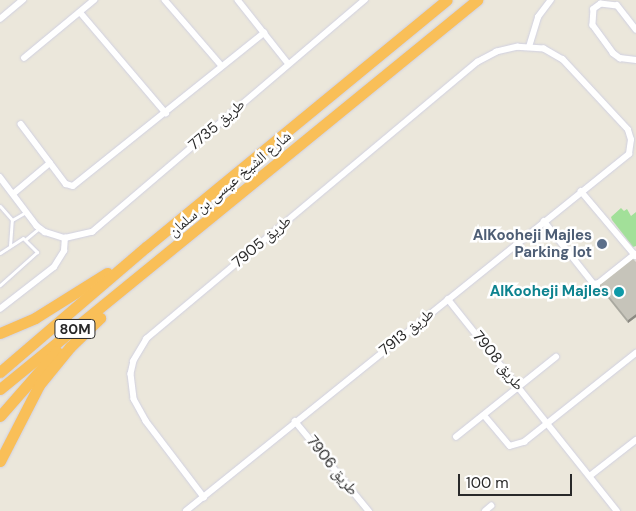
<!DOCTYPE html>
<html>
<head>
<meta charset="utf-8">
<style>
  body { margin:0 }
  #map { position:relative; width:636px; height:511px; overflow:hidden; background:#ebe7db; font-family:"DM Sans","Noto Naskh Arabic",sans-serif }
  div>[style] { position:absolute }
  .green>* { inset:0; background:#a2e099 }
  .roads { filter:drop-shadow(0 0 1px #d0d0e1) drop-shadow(0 0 1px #d0d0e1) }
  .lane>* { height:3px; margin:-1.5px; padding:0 1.5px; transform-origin:1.5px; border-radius:1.5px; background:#fff }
  .street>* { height:5.5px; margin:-2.75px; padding:0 2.75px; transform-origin:2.75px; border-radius:2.75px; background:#fff }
  .highway>* { height:11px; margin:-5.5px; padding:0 5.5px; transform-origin:5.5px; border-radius:5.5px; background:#f9bf58 }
  .wall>* { inset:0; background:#aaa9a0 }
  .shaded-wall>* { inset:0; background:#8b8982 }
  .building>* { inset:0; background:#c6c4ba }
  .dots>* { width:14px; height:14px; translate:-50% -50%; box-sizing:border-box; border:2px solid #fff; border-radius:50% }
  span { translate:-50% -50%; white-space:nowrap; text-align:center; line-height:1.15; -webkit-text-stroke:5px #fff; paint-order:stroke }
  .shield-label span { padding:1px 4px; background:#fff; border:1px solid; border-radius:4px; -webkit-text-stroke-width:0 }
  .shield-label { font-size:14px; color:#292929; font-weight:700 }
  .street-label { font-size:15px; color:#292929 }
  .service-label { font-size:15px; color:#4e5e75; font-weight:700 }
  .right { translate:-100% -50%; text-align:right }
  .culture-label { font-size:15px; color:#0d838f; font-weight:700 }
  .scale { position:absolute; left:458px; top:474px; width:114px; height:22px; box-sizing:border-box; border:2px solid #292929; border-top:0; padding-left:6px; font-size:15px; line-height:18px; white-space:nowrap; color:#292929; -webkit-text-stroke:4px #fff; paint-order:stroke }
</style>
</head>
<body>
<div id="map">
  <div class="green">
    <i style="clip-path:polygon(621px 208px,624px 211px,627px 209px,631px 216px,636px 212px,636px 246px,633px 247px,612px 220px,611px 217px)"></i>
  </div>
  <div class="roads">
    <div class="lane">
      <i style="left:0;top:206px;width:18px;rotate:49deg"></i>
      <i style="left:12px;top:220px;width:16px;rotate:-30deg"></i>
      <i style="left:26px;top:239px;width:17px;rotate:-40deg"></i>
      <i style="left:10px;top:246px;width:26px;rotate:-86deg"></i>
      <i style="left:0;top:253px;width:27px;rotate:-33deg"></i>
      <i style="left:23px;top:238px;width:20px;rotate:45deg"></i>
      <i style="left:37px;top:252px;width:50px;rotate:138.3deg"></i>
    </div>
    <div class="street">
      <i style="left:165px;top:0;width:87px;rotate:49.2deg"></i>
      <i style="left:238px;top:0;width:80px;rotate:51.6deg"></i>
      <i style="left:80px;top:12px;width:133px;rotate:49.6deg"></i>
      <i style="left:0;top:19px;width:30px;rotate:-40deg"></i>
      <i style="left:636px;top:30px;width:31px;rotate:-128deg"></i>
      <i style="left:617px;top:6px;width:16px;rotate:-173deg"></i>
      <i style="left:601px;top:4px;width:9px;rotate:144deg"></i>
      <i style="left:594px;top:9px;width:16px;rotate:94deg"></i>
      <i style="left:593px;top:25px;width:34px;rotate:54deg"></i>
      <i style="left:613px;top:53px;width:9px;rotate:36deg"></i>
      <i style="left:620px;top:58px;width:16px;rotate:7deg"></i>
      <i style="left:529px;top:47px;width:31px;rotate:-73deg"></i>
      <i style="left:538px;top:17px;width:21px;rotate:-53deg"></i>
      <i style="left:24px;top:58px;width:91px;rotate:-39.6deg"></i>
      <i style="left:21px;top:124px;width:75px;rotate:53.1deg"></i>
      <i style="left:66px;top:184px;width:7px;rotate:16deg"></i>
      <i style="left:73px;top:186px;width:245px;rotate:-38.7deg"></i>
      <i style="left:0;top:177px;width:61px;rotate:52.9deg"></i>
      <i style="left:37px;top:226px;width:10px;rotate:37deg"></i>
      <i style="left:45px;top:232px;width:21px;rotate:17deg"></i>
      <i style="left:65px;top:238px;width:28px;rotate:-13deg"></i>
      <i style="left:92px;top:232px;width:358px;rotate:-40.4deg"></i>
      <i style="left:581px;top:191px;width:85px;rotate:49.8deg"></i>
      <i style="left:13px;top:194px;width:48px;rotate:-40deg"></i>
      <i style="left:544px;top:221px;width:80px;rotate:51.6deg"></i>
      <i style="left:594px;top:284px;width:5px;rotate:-11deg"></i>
      <i style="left:599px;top:283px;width:46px;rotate:-38.9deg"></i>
      <i style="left:448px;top:299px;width:271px;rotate:51.4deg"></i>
      <i style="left:0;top:309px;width:68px;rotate:-37.9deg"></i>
      <i style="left:54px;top:267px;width:19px;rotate:-58deg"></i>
      <i style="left:64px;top:251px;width:13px;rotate:-86deg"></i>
      <i style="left:484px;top:415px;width:40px;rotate:50deg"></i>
      <i style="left:510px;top:446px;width:15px;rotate:-16deg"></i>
      <i style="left:524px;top:442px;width:143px;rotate:-38.5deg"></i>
      <i style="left:295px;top:421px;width:117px;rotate:50.6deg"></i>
      <i style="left:456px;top:437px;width:128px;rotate:-38.7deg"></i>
      <i style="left:590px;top:476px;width:58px;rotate:-38deg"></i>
      <i style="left:186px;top:511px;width:569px;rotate:-38.86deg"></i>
      <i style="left:629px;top:154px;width:14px;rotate:-82deg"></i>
      <i style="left:631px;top:140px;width:10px;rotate:-107deg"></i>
      <i style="left:628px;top:130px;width:96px;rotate:-132.9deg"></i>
      <i style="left:563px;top:60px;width:22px;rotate:-150deg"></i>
      <i style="left:544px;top:49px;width:26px;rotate:-176deg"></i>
      <i style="left:518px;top:47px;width:22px;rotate:167deg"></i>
      <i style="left:497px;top:52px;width:21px;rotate:152deg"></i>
      <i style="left:478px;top:62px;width:432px;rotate:140.1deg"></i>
      <i style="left:147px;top:339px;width:26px;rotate:121deg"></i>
      <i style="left:134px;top:361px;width:13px;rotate:103deg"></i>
      <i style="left:131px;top:374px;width:25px;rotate:83deg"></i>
      <i style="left:134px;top:399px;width:25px;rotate:61deg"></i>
      <i style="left:146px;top:421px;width:96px;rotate:52.7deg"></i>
      <i style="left:485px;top:511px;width:8px;rotate:-40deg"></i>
    </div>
    <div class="highway">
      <i style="left:0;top:333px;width:38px;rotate:-23deg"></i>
      <i style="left:35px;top:318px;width:85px;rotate:-32deg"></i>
      <i style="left:0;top:372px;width:192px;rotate:-40.6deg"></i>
      <i style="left:146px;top:247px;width:389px;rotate:-39.4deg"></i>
      <i style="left:0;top:389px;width:616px;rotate:-39.2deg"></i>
      <i style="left:0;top:416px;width:86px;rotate:-48.8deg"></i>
      <i style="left:0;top:461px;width:85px;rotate:-62.8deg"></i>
      <i style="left:39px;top:385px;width:49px;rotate:-50.8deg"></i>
      <i style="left:70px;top:347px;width:42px;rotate:-44deg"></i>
    </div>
  </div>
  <div class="wall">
    <i style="clip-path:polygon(636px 262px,636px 317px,628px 323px,600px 288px,600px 285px)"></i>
  </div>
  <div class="shaded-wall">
    <i style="clip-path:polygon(636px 314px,636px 317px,628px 323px,628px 320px)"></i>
  </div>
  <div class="building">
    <i style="clip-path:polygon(633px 259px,636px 262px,636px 314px,628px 320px,600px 285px)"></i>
  </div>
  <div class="dots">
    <i style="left:602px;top:244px;background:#5c6f8a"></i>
    <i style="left:619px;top:292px;background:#0f9aa8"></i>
  </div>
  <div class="shield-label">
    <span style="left:75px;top:329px">80M</span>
  </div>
  <div class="street-label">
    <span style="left:217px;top:125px;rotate:-41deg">طريق 7735</span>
    <span style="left:230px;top:184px;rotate:-40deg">شارع الشيخ عيسى بن سلمان</span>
    <span style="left:262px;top:242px;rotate:-40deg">طريق 7905</span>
    <span style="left:407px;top:332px;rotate:-39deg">طريق 7913</span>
    <span style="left:498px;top:361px;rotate:51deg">طريق 7908</span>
    <span style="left:332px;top:466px;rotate:51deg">طريق 7906</span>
  </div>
  <div class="service-label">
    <span class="right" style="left:592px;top:244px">AlKooheji Majles<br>Parking lot</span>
  </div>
  <div class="culture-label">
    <span class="right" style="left:609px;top:292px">AlKooheji Majles</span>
  </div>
  <div class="scale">100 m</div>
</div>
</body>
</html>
